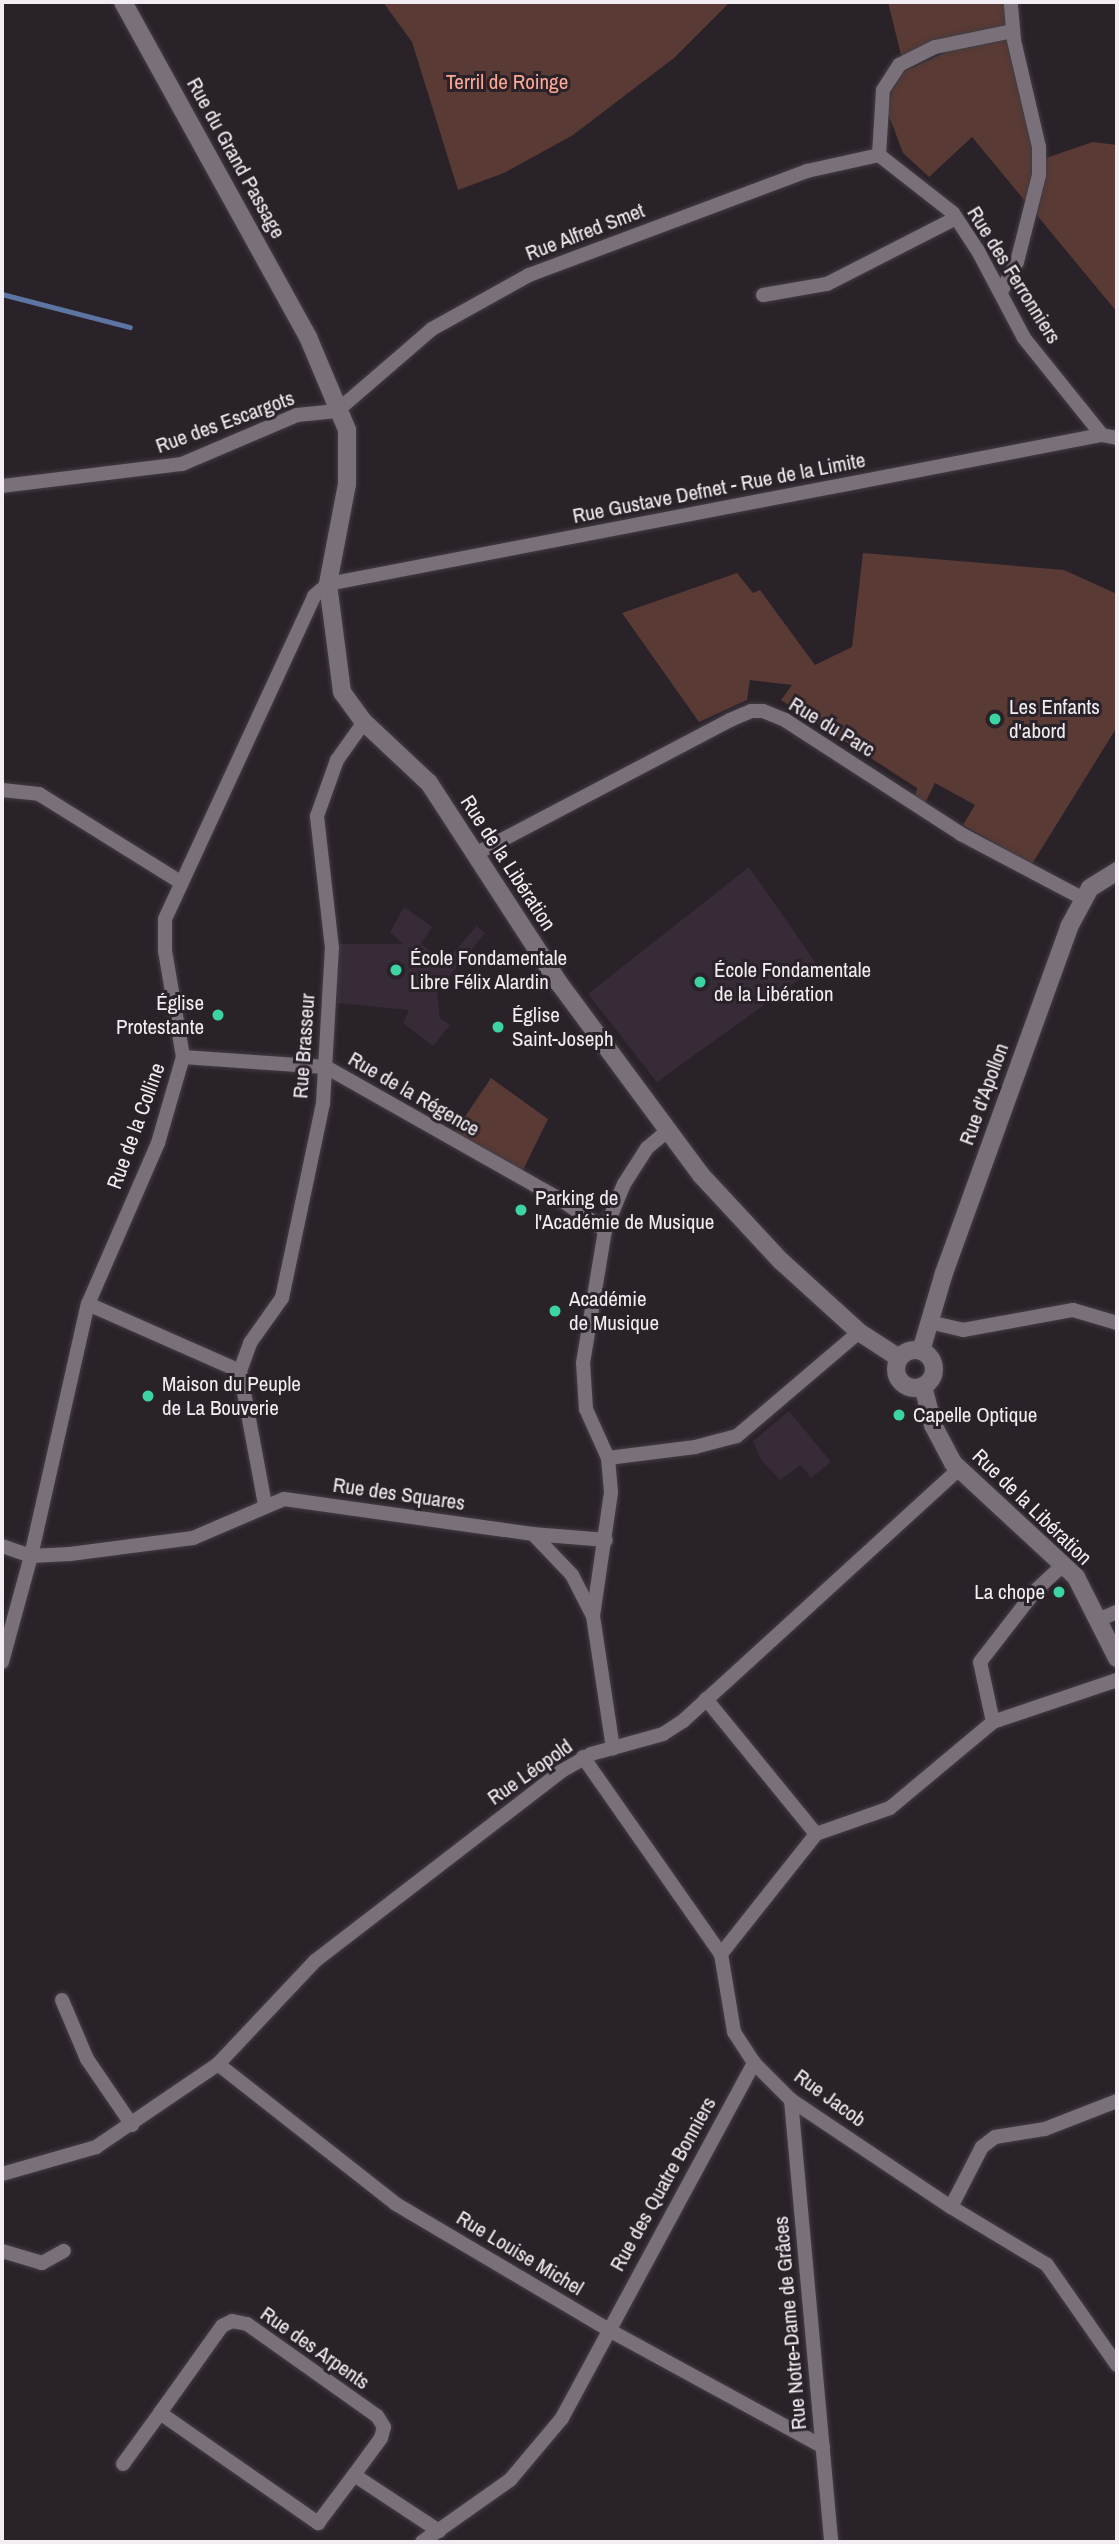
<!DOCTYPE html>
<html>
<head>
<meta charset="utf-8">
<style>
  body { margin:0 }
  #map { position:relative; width:1119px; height:2544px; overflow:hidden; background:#2a2229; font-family:"Archivo Narrow",sans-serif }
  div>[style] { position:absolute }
  .built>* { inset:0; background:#372b37 }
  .green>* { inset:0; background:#5a3a34 }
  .stream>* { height:4.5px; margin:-2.25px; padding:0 2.25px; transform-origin:2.25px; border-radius:2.25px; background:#5d75a3 }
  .roads { filter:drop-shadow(0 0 2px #433d43) drop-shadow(0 0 2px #433d43) }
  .minor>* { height:14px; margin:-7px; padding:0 7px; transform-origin:7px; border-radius:7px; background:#797079 }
  .tertiary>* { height:18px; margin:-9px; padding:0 9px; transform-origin:9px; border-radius:9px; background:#797079 }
  .tertiary>.ring { margin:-9px; padding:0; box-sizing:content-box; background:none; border:18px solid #797079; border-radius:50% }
  .dots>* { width:19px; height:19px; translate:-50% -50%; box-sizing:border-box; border:4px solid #2a2229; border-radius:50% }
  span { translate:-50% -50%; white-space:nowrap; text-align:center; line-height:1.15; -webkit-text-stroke:6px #2a2229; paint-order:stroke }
  .park-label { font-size:21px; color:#ffa795 }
  .street-label { font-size:21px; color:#f2edf2 }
  .poi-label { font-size:21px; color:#f2edf2 }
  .left { translate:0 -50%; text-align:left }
  .right { translate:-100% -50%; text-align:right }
  .frame { position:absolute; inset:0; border:4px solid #f2edf2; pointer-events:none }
</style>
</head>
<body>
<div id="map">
  <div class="built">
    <i style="clip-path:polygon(749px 867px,818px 966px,657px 1082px,588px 994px)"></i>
    <i style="clip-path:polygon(404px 907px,432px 927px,421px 944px,445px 962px,477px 926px,485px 933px,437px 991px,440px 1018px,450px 1025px,433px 1046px,403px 1023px,409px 1010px,337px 1003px,340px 944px,403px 944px,390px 932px)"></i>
    <i style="clip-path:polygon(789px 1411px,831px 1462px,811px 1478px,801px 1465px,780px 1480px,761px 1460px,753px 1441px)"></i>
  </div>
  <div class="green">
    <i style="clip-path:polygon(383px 2px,730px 2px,674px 58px,573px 135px,504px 173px,458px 190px,412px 42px)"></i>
    <i style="clip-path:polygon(888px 2px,1011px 2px,1040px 160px,1093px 142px,1117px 145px,1117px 312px,972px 137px,929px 177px,903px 153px,888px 113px,892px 91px,903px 72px,984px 35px,904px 67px)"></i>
    <i style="clip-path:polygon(863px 553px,1064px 570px,1117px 594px,1117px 727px,1032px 864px,963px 825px,975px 805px,935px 783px,925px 803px,915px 796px,917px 788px,781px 700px,792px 685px,750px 680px,747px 700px,699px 722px,622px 613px,737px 573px,753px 593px,760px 590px,815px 665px,852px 647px)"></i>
    <i style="clip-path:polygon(491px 1078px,548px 1119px,522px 1172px,454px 1133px)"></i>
  </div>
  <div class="stream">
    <i style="left:2px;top:294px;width:132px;rotate:14.5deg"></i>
  </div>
  <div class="roads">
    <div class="minor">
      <i style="left:879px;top:155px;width:94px;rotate:38.1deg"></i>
      <i style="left:953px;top:213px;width:45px;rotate:56.7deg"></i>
      <i style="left:978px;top:251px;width:98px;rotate:62.1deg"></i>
      <i style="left:1024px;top:338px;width:124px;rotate:51.2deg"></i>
      <i style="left:879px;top:155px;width:65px;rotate:-86.5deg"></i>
      <i style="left:883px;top:90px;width:30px;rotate:-57deg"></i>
      <i style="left:899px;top:65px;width:40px;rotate:-26.6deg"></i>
      <i style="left:935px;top:47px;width:80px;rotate:-11.6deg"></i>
      <i style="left:1001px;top:292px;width:34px;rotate:-62deg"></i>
      <i style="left:1017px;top:262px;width:90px;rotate:-75.8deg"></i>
      <i style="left:1039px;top:175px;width:28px;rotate:-90deg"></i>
      <i style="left:1039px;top:147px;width:110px;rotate:-103.2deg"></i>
      <i style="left:1014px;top:40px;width:38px;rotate:-95deg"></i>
      <i style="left:763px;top:295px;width:65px;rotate:-9.8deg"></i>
      <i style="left:827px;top:284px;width:145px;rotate:-27.1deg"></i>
      <i style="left:2px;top:486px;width:181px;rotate:-7deg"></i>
      <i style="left:182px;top:464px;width:125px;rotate:-23.1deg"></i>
      <i style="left:297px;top:415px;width:40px;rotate:-5.7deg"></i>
      <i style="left:337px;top:411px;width:125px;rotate:-40.8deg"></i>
      <i style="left:432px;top:329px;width:111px;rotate:-29.1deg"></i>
      <i style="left:529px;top:275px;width:297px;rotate:-20.5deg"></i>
      <i style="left:807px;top:171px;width:74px;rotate:-12.5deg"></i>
      <i style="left:2px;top:790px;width:37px;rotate:6deg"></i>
      <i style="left:39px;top:794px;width:165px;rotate:31.9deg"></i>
      <i style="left:477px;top:853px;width:286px;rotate:-27.7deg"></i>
      <i style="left:730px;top:720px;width:23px;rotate:-23deg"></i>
      <i style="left:751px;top:711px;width:12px"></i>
      <i style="left:763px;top:711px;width:24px;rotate:22deg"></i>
      <i style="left:785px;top:720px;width:210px;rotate:32.9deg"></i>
      <i style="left:961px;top:834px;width:137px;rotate:27.9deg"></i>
      <i style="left:183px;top:1057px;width:143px;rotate:4deg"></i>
      <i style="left:326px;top:1067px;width:270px;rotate:29.5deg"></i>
      <i style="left:561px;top:1200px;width:53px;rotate:34.3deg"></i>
      <i style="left:88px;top:1304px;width:166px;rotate:23.8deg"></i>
      <i style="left:929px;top:1322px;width:35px;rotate:13deg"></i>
      <i style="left:963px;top:1330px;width:112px;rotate:-10.3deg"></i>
      <i style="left:1073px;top:1310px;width:46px;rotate:16.5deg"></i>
      <i style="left:240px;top:1371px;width:30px;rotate:-70deg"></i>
      <i style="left:250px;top:1343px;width:55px;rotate:-54.6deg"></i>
      <i style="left:282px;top:1298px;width:199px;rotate:-78.1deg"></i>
      <i style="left:323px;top:1103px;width:155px;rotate:-86.7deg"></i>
      <i style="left:332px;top:948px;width:133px;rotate:-96.5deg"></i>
      <i style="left:317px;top:816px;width:59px;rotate:-70.3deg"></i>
      <i style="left:337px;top:760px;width:47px;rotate:-54.6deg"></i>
      <i style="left:240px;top:1371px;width:135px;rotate:79.4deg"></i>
      <i style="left:608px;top:1458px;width:88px;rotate:-7.2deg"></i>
      <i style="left:695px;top:1447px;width:43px;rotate:-14.7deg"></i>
      <i style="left:737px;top:1436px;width:160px;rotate:-40.4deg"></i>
      <i style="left:533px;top:1534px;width:73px;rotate:4.7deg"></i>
      <i style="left:2px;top:1546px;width:31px;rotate:19deg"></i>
      <i style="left:31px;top:1556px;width:39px;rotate:-3deg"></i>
      <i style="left:70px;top:1554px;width:124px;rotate:-7.4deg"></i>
      <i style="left:193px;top:1538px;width:99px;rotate:-23.2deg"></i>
      <i style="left:284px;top:1499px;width:251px;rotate:8deg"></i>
      <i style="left:533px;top:1534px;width:57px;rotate:46.4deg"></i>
      <i style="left:572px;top:1575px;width:46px;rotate:62.9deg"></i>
      <i style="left:593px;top:1616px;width:134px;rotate:81.4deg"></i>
      <i style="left:593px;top:1616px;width:125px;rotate:-81.7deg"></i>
      <i style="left:611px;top:1492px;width:34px;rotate:-95deg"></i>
      <i style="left:608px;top:1458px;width:54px;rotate:-114.2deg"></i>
      <i style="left:586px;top:1409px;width:46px;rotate:-93.7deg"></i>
      <i style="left:583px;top:1363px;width:135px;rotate:-80.6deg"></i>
      <i style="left:605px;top:1230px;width:50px;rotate:-67.6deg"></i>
      <i style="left:624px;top:1184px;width:43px;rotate:-57.4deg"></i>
      <i style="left:647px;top:1148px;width:26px;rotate:-40deg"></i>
      <i style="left:1098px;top:1620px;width:21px;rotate:-23deg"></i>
      <i style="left:2px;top:1662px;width:110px;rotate:-74.7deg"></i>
      <i style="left:31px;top:1556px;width:258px;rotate:-77.3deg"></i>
      <i style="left:88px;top:1304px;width:176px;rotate:-66.5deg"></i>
      <i style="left:158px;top:1143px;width:90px;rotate:-73.8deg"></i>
      <i style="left:183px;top:1057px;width:108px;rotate:-99.6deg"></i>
      <i style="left:165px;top:951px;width:32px;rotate:-90deg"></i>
      <i style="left:165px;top:919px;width:356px;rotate:-65.2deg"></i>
      <i style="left:314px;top:596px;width:18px;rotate:-41deg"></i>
      <i style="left:328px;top:584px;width:788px;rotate:-10.9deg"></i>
      <i style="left:1102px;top:435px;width:15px;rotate:11deg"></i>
      <i style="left:706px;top:1699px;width:174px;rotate:50.8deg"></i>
      <i style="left:993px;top:1722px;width:61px;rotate:-102.2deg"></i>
      <i style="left:980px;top:1662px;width:90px;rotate:-52.2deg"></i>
      <i style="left:1035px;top:1591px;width:38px;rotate:-43deg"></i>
      <i style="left:583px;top:1757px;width:241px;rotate:55deg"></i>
      <i style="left:721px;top:1954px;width:79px;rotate:80.5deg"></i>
      <i style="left:734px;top:2032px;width:37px;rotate:57deg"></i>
      <i style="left:754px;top:2063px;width:52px;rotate:45deg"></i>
      <i style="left:791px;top:2100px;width:192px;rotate:33.8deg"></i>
      <i style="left:951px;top:2207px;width:112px;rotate:31.1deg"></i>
      <i style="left:1047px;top:2265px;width:122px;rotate:55deg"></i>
      <i style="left:721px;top:1954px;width:153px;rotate:-51.6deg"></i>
      <i style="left:816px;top:1834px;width:78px;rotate:-19.4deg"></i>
      <i style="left:890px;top:1808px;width:134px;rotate:-39.9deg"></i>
      <i style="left:993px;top:1722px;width:131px;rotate:-18.7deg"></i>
      <i style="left:62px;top:2000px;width:64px;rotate:67deg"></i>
      <i style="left:87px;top:2059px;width:80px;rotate:55.7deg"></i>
      <i style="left:218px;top:2064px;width:226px;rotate:38.2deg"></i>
      <i style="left:396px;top:2204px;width:245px;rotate:30.6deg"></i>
      <i style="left:607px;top:2329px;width:246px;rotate:28.6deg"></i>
      <i style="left:791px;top:2100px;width:444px;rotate:84.8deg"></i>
      <i style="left:2px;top:2174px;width:98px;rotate:-16deg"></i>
      <i style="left:96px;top:2147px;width:148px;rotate:-34.2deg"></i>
      <i style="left:218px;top:2064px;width:141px;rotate:-46.7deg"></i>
      <i style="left:315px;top:1961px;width:309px;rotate:-37.6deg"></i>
      <i style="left:560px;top:1772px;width:36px;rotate:-30deg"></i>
      <i style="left:591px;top:1754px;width:75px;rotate:-15.5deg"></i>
      <i style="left:663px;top:1734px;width:24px;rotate:-33deg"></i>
      <i style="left:683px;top:1721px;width:374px;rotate:-42.4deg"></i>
      <i style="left:951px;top:2207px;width:68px;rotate:-62.7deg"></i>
      <i style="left:982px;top:2147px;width:16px;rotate:-38deg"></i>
      <i style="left:995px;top:2137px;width:51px;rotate:-9.1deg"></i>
      <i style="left:1045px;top:2129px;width:77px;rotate:-21.3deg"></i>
      <i style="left:2px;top:2251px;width:42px;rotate:16.7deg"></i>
      <i style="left:42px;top:2263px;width:25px;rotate:-29deg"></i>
      <i style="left:123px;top:2464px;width:63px;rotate:-54deg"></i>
      <i style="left:354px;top:2475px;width:46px;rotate:-53.9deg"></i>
      <i style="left:381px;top:2438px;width:11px;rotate:-75deg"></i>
      <i style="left:384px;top:2427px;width:13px;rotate:-122deg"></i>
      <i style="left:377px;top:2416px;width:159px;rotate:-144.7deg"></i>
      <i style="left:247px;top:2324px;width:15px;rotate:-169deg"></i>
      <i style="left:232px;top:2321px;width:11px;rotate:153deg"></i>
      <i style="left:222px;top:2326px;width:107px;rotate:125.5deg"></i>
      <i style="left:160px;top:2413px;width:193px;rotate:34.8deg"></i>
      <i style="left:318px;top:2523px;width:60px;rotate:-53.1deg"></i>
      <i style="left:354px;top:2475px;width:102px;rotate:33.4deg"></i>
      <i style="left:422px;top:2542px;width:108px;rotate:-35.2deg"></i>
      <i style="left:510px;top:2480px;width:81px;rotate:-50deg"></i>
      <i style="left:562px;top:2418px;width:404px;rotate:-61.6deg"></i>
    </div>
    <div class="tertiary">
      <i style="left:123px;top:2px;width:383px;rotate:61.1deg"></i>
      <i style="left:308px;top:337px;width:101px;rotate:67.2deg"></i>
      <i style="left:347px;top:430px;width:54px;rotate:90deg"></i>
      <i style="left:347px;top:484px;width:102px;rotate:100.8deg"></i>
      <i style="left:328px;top:584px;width:109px;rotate:82.6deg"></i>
      <i style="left:342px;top:692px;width:37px;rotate:54deg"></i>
      <i style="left:364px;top:722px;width:89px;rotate:43.2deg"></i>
      <i style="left:429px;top:783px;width:239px;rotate:57deg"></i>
      <i style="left:559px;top:983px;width:239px;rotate:53.5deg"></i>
      <i style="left:701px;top:1175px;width:117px;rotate:47.1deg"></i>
      <i style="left:781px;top:1261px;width:105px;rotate:42.3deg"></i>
      <i style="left:859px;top:1332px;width:48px;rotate:33deg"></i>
      <i class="ring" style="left:896px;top:1350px;width:20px;height:20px"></i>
      <i style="left:921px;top:1351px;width:81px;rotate:-73.6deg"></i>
      <i style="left:944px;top:1273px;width:368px;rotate:-70.1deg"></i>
      <i style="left:1069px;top:927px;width:44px;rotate:-61.7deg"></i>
      <i style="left:1090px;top:888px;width:32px;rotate:-32deg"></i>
      <i style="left:923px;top:1386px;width:40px;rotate:75.6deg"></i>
      <i style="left:933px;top:1425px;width:43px;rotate:62.2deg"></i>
      <i style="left:953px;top:1463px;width:168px;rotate:42.8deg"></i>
      <i style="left:1076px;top:1577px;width:91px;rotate:63.2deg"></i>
    </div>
  </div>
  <div class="dots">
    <i style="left:995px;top:719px;background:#3dd4a3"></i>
    <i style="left:396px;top:970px;background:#3dd4a3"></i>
    <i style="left:700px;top:982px;background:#3dd4a3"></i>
    <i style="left:218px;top:1015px;background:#3dd4a3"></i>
    <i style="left:498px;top:1027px;background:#3dd4a3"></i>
    <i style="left:521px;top:1210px;background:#3dd4a3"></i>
    <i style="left:555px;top:1311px;background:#3dd4a3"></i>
    <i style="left:148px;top:1396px;background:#3dd4a3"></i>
    <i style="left:899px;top:1415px;background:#3dd4a3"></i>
    <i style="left:1059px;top:1592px;background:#3dd4a3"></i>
  </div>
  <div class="park-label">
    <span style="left:507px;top:82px">Terril de Roinge</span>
  </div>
  <div class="street-label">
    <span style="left:236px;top:158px;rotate:61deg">Rue du Grand Passage</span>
    <span style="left:585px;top:232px;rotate:-21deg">Rue Alfred Smet</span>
    <span style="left:1014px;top:275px;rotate:58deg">Rue des Ferronniers</span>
    <span style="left:225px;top:422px;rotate:-20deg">Rue des Escargots</span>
    <span style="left:719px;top:488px;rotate:-11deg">Rue Gustave Defnet - Rue de la Limite</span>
    <span style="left:832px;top:727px;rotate:31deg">Rue du Parc</span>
    <span style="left:508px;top:863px;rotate:57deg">Rue de la Libération</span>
    <span style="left:304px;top:1046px;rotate:-86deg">Rue Brasseur</span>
    <span style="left:414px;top:1094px;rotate:30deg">Rue de la Régence</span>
    <span style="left:984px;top:1094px;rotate:-70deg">Rue d'Apollon</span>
    <span style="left:136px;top:1126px;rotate:-70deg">Rue de la Colline</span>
    <span style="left:399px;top:1494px;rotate:8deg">Rue des Squares</span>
    <span style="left:1032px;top:1507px;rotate:44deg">Rue de la Libération</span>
    <span style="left:530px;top:1772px;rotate:-35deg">Rue Léopold</span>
    <span style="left:830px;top:2098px;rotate:36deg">Rue Jacob</span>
    <span style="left:663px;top:2184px;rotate:-61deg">Rue des Quatre Bonniers</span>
    <span style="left:520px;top:2253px;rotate:31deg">Rue Louise Michel</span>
    <span style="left:790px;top:2323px;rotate:-95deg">Rue Notre-Dame de Grâces</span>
    <span style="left:315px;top:2348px;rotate:35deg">Rue des Arpents</span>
  </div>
  <div class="poi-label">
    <span class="left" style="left:1009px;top:719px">Les Enfants<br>d'abord</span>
    <span class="left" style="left:410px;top:970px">École Fondamentale<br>Libre Félix Alardin</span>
    <span class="left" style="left:714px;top:982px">École Fondamentale<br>de la Libération</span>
    <span class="right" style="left:204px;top:1015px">Église<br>Protestante</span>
    <span class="left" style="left:512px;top:1027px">Église<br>Saint-Joseph</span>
    <span class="left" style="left:535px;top:1210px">Parking de<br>l'Académie de Musique</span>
    <span class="left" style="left:569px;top:1311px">Académie<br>de Musique</span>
    <span class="left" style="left:162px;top:1396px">Maison du Peuple<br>de La Bouverie</span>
    <span class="left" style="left:913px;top:1415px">Capelle Optique</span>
    <span class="right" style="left:1045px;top:1592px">La chope</span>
  </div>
  <div class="frame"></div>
</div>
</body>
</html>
